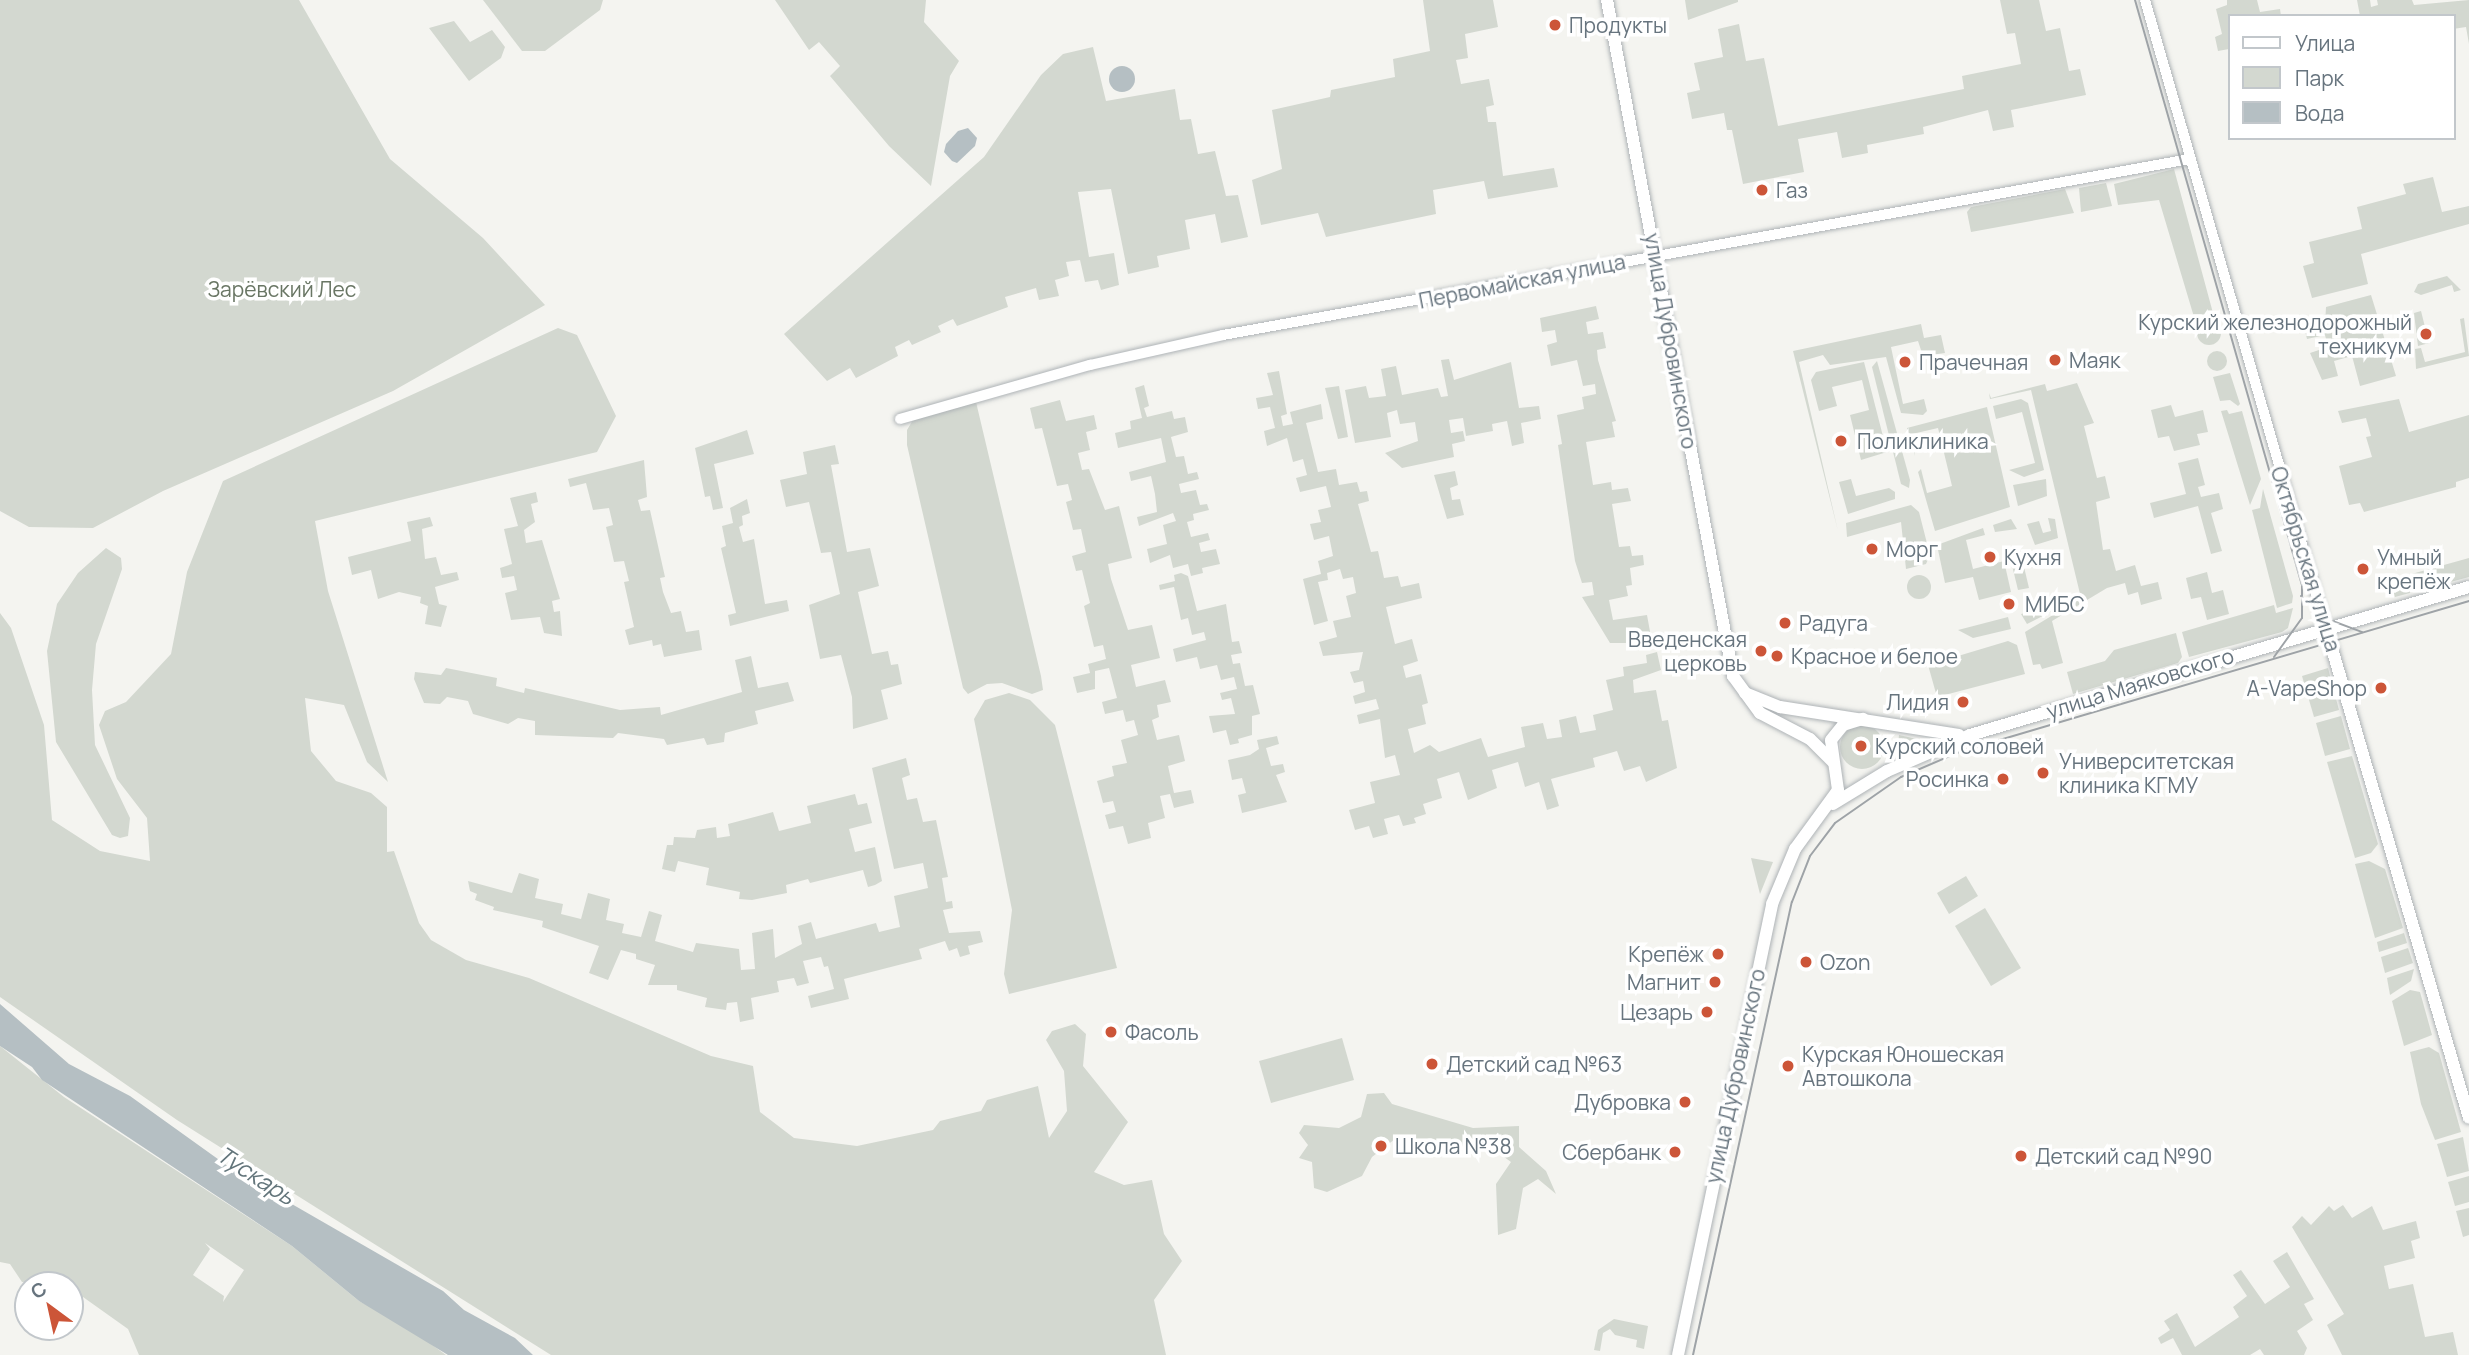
<!DOCTYPE html>
<html>
<head>
<meta charset="utf-8">
<style>
  body { margin:0 }
  #map { position:relative; width:2469px; height:1355px; overflow:hidden; background:#f4f4f0; font-family:Manrope,sans-serif }
  div>[style] { position:absolute }
  .green>* { inset:0; background:#d3d8d0 }
  .round { border-radius:50% }
  .water>* { inset:0; background:#b5bfc3 }
  .roads { filter:drop-shadow(0 0 2px #aeb3b6) drop-shadow(0 0 2px #aeb3b6) }
  .secondary>* { height:10px; margin:-5px; padding:0 5px; transform-origin:5px; border-radius:5px; background:#fff }
  .primary>* { height:12px; margin:-6px; padding:0 6px; transform-origin:6px; border-radius:6px; background:#fff }
  .tram>* { height:2px; margin:-1px; padding:0 1px; transform-origin:1px; border-radius:1px; background:#9ea3a7 }
  .dots>* { width:19px; height:19px; translate:-50% -50%; box-sizing:border-box; border:4px solid #fff; border-radius:50% }
  span { translate:-50% -50%; white-space:nowrap; text-align:center; line-height:1.15; -webkit-text-stroke:7px #fff; paint-order:stroke }
  .poi-label { font-size:21px; color:#67747e }
  .left { translate:0 -50%; text-align:left }
  .right { translate:-100% -50%; text-align:right }
  .street-label { font-size:21px; color:#67747e }
  .park-label { font-size:21px; color:#697664 }
  .water-label { font-size:23px; color:#63757b; font-style:italic }
  .legend { position:absolute; left:2228px; top:14px; width:228px; height:126px; box-sizing:border-box; background:#fff; border:2px solid #c2c7cb; margin:0; padding:9px 12px; list-style:none; font-size:21px; color:#67747e }
  .legend li { display:flex; align-items:center; gap:14px; height:35px }
  .legend b { width:35px; border:2px solid #c2c7cb }
  .north { position:absolute; left:14px; top:1271px; width:70px; height:70px; box-sizing:border-box; background:#fff; border:2px solid #c2c7cb; border-radius:50%; rotate:327deg; font-size:19px; font-weight:700; line-height:28px; text-align:center; color:#67747e }
  .north::after { content:''; display:block; margin:auto; width:24px; height:32px; background:#cc5538; clip-path:polygon(50% 0,100% 100%,50% 72%,0 100%) }
</style>
</head>
<body>
<div id="map">
  <div class="green">
    <i style="clip-path:polygon(0 0,299px 0,390px 159px,483px 238px,545px 305px,393px 391px,163px 491px,93px 528px,29px 527px,0 511px)"></i>
    <i style="clip-path:polygon(483px 0,603px 0,600px 10px,545px 51px,522px 51px)"></i>
    <i style="clip-path:polygon(775px 0,926px 0,924px 22px,959px 61px,950px 76px,931px 186px,889px 146px,830px 76px,840px 66px,819px 42px,809px 50px)"></i>
    <i style="clip-path:polygon(1423px 0,1493px 0,1498px 27px,1465px 34px,1468px 58px,1456px 60px,1461px 84px,1489px 79px,1494px 105px,1486px 107px,1488px 122px,1496px 122px,1503px 176px,1554px 168px,1558px 187px,1488px 199px,1484px 181px,1433px 190px,1436px 214px,1326px 237px,1318px 213px,1261px 225px,1252px 180px,1282px 169px,1272px 110px,1330px 97px,1331px 90px,1395px 77px,1393px 59px,1430px 51px)"></i>
    <i style="clip-path:polygon(1685px 0,1738px 0,1738px 2px,1688px 20px)"></i>
    <i style="clip-path:polygon(2000px 0,2039px 0,2046px 31px,2060px 28px,2069px 71px,2080px 69px,2086px 95px,2011px 110px,2014px 127px,1993px 131px,1988px 110px,1923px 127px,1924px 134px,1867px 145px,1868px 153px,1842px 158px,1837px 132px,1798px 139px,1804px 172px,1743px 184px,1732px 130px,1727px 130px,1724px 113px,1692px 119px,1687px 93px,1700px 90px,1694px 63px,1723px 57px,1718px 29px,1739px 24px,1746px 61px,1764px 58px,1778px 126px,1964px 89px,1962px 76px,2021px 64px,2015px 33px,2007px 34px)"></i>
    <i style="clip-path:polygon(2227px 0,2257px 0,2260px 12px,2280px 9px,2281px 16px,2229px 16px,2229px 49px,2218px 51px,2215px 37px,2222px 34px,2216px 9px,2227px 5px)"></i>
    <i style="clip-path:polygon(2357px 0,2370px 0,2371px 7px,2378px 5px,2377px 0,2412px 0,2414px 5px,2469px 0,2469px 44px,2466px 27px,2453px 29px,2453px 16px,2360px 16px)"></i>
    <i style="clip-path:polygon(454px 21px,470px 42px,492px 30px,505px 47px,501px 58px,469px 81px,429px 28px)"></i>
    <i style="clip-path:polygon(1093px 47px,1106px 101px,1175px 89px,1180px 120px,1191px 119px,1198px 154px,1215px 151px,1226px 196px,1238px 195px,1248px 237px,1221px 243px,1215px 214px,1185px 220px,1190px 249px,1157px 256px,1159px 267px,1128px 274px,1111px 189px,1078px 192px,1089px 257px,1114px 253px,1119px 285px,1101px 290px,1098px 280px,1085px 282px,1080px 260px,1066px 262px,1069px 276px,1055px 280px,1059px 296px,1039px 300px,1036px 288px,1005px 297px,1008px 307px,957px 326px,953px 319px,938px 326px,941px 332px,912px 345px,909px 340px,895px 347px,898px 356px,856px 378px,850px 368px,827px 381px,784px 334px,984px 157px,1041px 75px,1063px 54px)"></i>
    <i style="clip-path:polygon(2174px 169px,2213px 313px,2194px 317px,2159px 200px,2118px 205px,2114px 184px)"></i>
    <i style="clip-path:polygon(2433px 177px,2442px 212px,2469px 206px,2469px 224px,2361px 254px,2368px 284px,2312px 298px,2303px 266px,2314px 263px,2309px 242px,2362px 229px,2357px 207px,2406px 194px,2403px 184px)"></i>
    <i style="clip-path:polygon(2106px 183px,2112px 206px,2081px 212px,2079px 188px)"></i>
    <i style="clip-path:polygon(2065px 189px,2074px 213px,1971px 232px,1967px 212px,1971px 207px)"></i>
    <i style="clip-path:polygon(2447px 276px,2461px 290px,2454px 292px,2452px 285px,2421px 295px,2414px 292px,2418px 284px)"></i>
    <i style="clip-path:polygon(2371px 295px,2396px 376px,2360px 386px,2352px 356px,2334px 361px,2338px 376px,2322px 380px,2310px 353px,2328px 347px,2325px 335px,2307px 339px,2305px 331px,2325px 325px,2326px 307px)"></i>
    <i style="clip-path:polygon(1596px 306px,1599px 319px,1586px 322px,1588px 334px,1603px 332px,1606px 348px,1597px 350px,1598px 360px,1616px 421px,1612px 422px,1615px 437px,1586px 442px,1593px 485px,1611px 482px,1612px 490px,1628px 488px,1631px 501px,1612px 504px,1619px 547px,1630px 546px,1632px 556px,1643px 555px,1644px 565px,1630px 568px,1632px 585px,1626px 586px,1628px 596px,1609px 600px,1613px 620px,1647px 615px,1651px 637px,1630px 639px,1630px 643px,1610px 643px,1582px 597px,1594px 595px,1592px 582px,1582px 583px,1575px 561px,1558px 445px,1562px 444px,1557px 415px,1584px 409px,1582px 397px,1596px 394px,1595px 384px,1583px 386px,1577px 360px,1551px 366px,1547px 345px,1557px 342px,1555px 330px,1542px 332px,1540px 318px)"></i>
    <i style="clip-path:polygon(2421px 311px,2429px 343px,2418px 346px,2414px 313px)"></i>
    <i style="clip-path:polygon(2464px 318px,2469px 356px,2416px 369px,2415px 349px,2421px 348px,2425px 362px,2465px 352px,2460px 319px)"></i>
    <i class="round" style="left:2197px;top:321px;width:24px;height:24px"></i>
    <i style="clip-path:polygon(1921px 324px,1924px 338px,1941px 335px,1945px 353px,1923px 356px,1918px 341px,1891px 347px,1903px 404px,1924px 399px,1927px 411px,1923px 415px,1901px 413px,1886px 357px,1830px 365px,1823px 355px,1799px 362px,1838px 531px,1793px 351px)"></i>
    <i style="clip-path:polygon(558px 328px,577px 335px,616px 416px,597px 452px,315px 521px,328px 591px,388px 782px,367px 762px,344px 705px,305px 698px,311px 751px,336px 781px,371px 793px,387px 807px,387px 852px,394px 851px,419px 923px,431px 940px,466px 960px,529px 978px,711px 1056px,753px 1066px,760px 1112px,794px 1138px,857px 1146px,933px 1130px,940px 1121px,981px 1111px,987px 1100px,1038px 1086px,1049px 1138px,1067px 1111px,1064px 1071px,1046px 1040px,1052px 1031px,1075px 1024px,1086px 1034px,1083px 1066px,1128px 1122px,1094px 1172px,1124px 1185px,1152px 1180px,1164px 1234px,1182px 1261px,1154px 1300px,1166px 1355px,551px 1355px,177px 1120px,0 997px,0 613px,11px 628px,44px 725px,52px 820px,100px 851px,150px 861px,147px 818px,117px 779px,99px 725px,105px 711px,126px 702px,171px 654px,187px 572px,223px 481px)"></i>
    <i class="round" style="left:2207px;top:351px;width:20px;height:20px"></i>
    <i style="clip-path:polygon(1449px 359px,1454px 380px,1511px 362px,1519px 408px,1539px 406px,1541px 419px,1521px 423px,1524px 443px,1512px 446px,1507px 421px,1492px 424px,1493px 431px,1466px 436px,1463px 418px,1449px 420px,1451px 433px,1463px 431px,1465px 441px,1452px 444px,1454px 457px,1402px 468px,1385px 453px,1418px 441px,1415px 422px,1400px 424px,1397px 410px,1387px 413px,1391px 437px,1355px 443px,1345px 390px,1366px 386px,1369px 398px,1386px 396px,1381px 369px,1396px 366px,1402px 395px,1438px 388px,1441px 397px,1448px 396px,1441px 360px)"></i>
    <i style="clip-path:polygon(1877px 361px,1910px 480px,1909px 488px,1901px 484px,1872px 367px)"></i>
    <i style="clip-path:polygon(1864px 362px,1887px 452px,1861px 460px,1850px 415px,1869px 410px,1862px 380px,1832px 387px,1837px 406px,1819px 411px,1811px 380px,1816px 372px)"></i>
    <i style="clip-path:polygon(1279px 371px,1287px 414px,1281px 416px,1283px 426px,1293px 424px,1290px 412px,1321px 404px,1323px 419px,1306px 423px,1318px 472px,1336px 469px,1339px 485px,1357px 482px,1360px 492px,1367px 491px,1369px 501px,1358px 504px,1371px 552px,1378px 551px,1384px 578px,1398px 576px,1401px 587px,1419px 583px,1422px 598px,1386px 607px,1395px 644px,1412px 639px,1418px 661px,1403px 666px,1406px 678px,1421px 674px,1428px 703px,1422px 705px,1426px 724px,1408px 729px,1414px 753px,1430px 745px,1439px 752px,1481px 738px,1488px 757px,1525px 747px,1521px 727px,1543px 723px,1547px 739px,1562px 737px,1559px 720px,1576px 716px,1580px 733px,1596px 730px,1593px 715px,1613px 710px,1606px 680px,1624px 676px,1623px 667px,1647px 663px,1646px 655px,1657px 652px,1661px 670px,1633px 680px,1634px 693px,1656px 690px,1662px 721px,1668px 720px,1677px 768px,1646px 782px,1640px 766px,1624px 771px,1617px 751px,1593px 758px,1595px 767px,1551px 779px,1559px 806px,1547px 810px,1539px 782px,1525px 787px,1518px 762px,1492px 770px,1497px 788px,1468px 800px,1459px 772px,1437px 779px,1442px 798px,1423px 804px,1426px 814px,1414px 818px,1416px 823px,1403px 826px,1399px 815px,1384px 819px,1388px 834px,1373px 838px,1369px 826px,1355px 830px,1349px 810px,1375px 803px,1370px 782px,1400px 775px,1395px 755px,1385px 758px,1380px 719px,1359px 724px,1357px 715px,1379px 709px,1376px 699px,1355px 704px,1353px 696px,1365px 692px,1363px 681px,1354px 683px,1350px 672px,1359px 670px,1363px 652px,1323px 656px,1319px 642px,1337px 637px,1333px 621px,1351px 617px,1346px 596px,1356px 593px,1353px 577px,1343px 579px,1340px 569px,1327px 573px,1328px 580px,1318px 582px,1328px 621px,1314px 625px,1303px 579px,1321px 574px,1318px 561px,1333px 556px,1329px 536px,1314px 540px,1310px 524px,1321px 522px,1318px 510px,1331px 507px,1326px 486px,1300px 492px,1296px 478px,1307px 475px,1303px 459px,1293px 462px,1287px 438px,1267px 446px,1264px 431px,1275px 428px,1270px 407px,1258px 409px,1256px 398px,1273px 395px,1267px 373px)"></i>
    <i style="clip-path:polygon(2230px 373px,2240px 404px,2238px 406px,2230px 400px,2220px 401px,2213px 377px)"></i>
    <i style="clip-path:polygon(2077px 383px,2094px 423px,2084px 426px,2097px 478px,2105px 476px,2110px 498px,2096px 502px,2103px 550px,2110px 549px,2116px 571px,2135px 565px,2141px 586px,2158px 582px,2162px 599px,2141px 605px,2138px 592px,2128px 595px,2125px 583px,2107px 588px,2052px 621px,2063px 663px,2042px 669px,2040px 664px,2033px 665px,2025px 632px,2081px 598px,2031px 390px,1990px 399px,1989px 393px,1991px 398px,2045px 384px,2047px 391px)"></i>
    <i style="clip-path:polygon(1144px 385px,1149px 406px,1144px 408px,1147px 417px,1172px 411px,1174px 419px,1185px 417px,1188px 432px,1171px 437px,1176px 457px,1184px 456px,1188px 474px,1197px 472px,1199px 479px,1179px 484px,1181px 493px,1196px 490px,1200px 505px,1207px 504px,1209px 510px,1193px 514px,1194px 520px,1187px 522px,1191px 537px,1208px 533px,1210px 540px,1199px 543px,1201px 552px,1216px 549px,1220px 564px,1202px 568px,1203px 573px,1191px 576px,1188px 564px,1173px 568px,1170px 555px,1150px 563px,1147px 549px,1167px 544px,1163px 525px,1176px 521px,1173px 513px,1139px 526px,1137px 517px,1157px 512px,1155px 494px,1151px 476px,1131px 481px,1129px 472px,1166px 462px,1161px 438px,1118px 448px,1115px 433px,1131px 429px,1130px 421px,1142px 418px,1135px 388px)"></i>
    <i style="clip-path:polygon(1339px 386px,1348px 437px,1338px 439px,1325px 388px)"></i>
    <i style="clip-path:polygon(2021px 399px,2028px 403px,2044px 470px,2024px 477px,2009px 470px,2035px 463px,2022px 412px,1996px 419px,1993px 406px)"></i>
    <i style="clip-path:polygon(2399px 399px,2409px 432px,2469px 415px,2469px 478px,2456px 482px,2456px 487px,2364px 512px,2360px 503px,2349px 505px,2339px 466px,2372px 457px,2366px 437px,2371px 436px,2366px 418px,2342px 423px,2338px 411px)"></i>
    <i style="clip-path:polygon(1060px 400px,1066px 421px,1094px 415px,1097px 429px,1086px 432px,1090px 450px,1078px 453px,1082px 470px,1089px 469px,1105px 510px,1119px 506px,1132px 558px,1108px 564px,1111px 579px,1128px 630px,1152px 625px,1160px 658px,1131px 665px,1136px 687px,1165px 680px,1171px 702px,1157px 705px,1159px 717px,1152px 720px,1157px 740px,1179px 735px,1185px 761px,1168px 766px,1174px 793px,1191px 790px,1194px 803px,1174px 808px,1170px 794px,1160px 796px,1165px 818px,1148px 823px,1151px 838px,1128px 844px,1123px 826px,1109px 829px,1105px 815px,1116px 812px,1113px 801px,1103px 803px,1097px 781px,1114px 776px,1112px 766px,1127px 763px,1121px 740px,1138px 735px,1134px 720px,1126px 722px,1123px 710px,1105px 714px,1102px 702px,1117px 698px,1109px 668px,1095px 671px,1095px 689px,1077px 693px,1073px 677px,1090px 673px,1088px 664px,1106px 659px,1103px 645px,1094px 647px,1084px 606px,1090px 603px,1082px 570px,1076px 571px,1072px 556px,1086px 552px,1081px 529px,1073px 530px,1066px 502px,1072px 500px,1068px 484px,1057px 486px,1042px 428px,1035px 429px,1030px 408px)"></i>
    <i style="clip-path:polygon(976px 402px,1041px 676px,1043px 690px,1032px 694px,1002px 683px,987px 684px,968px 694px,963px 688px,907px 445px,907px 430px,913px 420px)"></i>
    <i style="clip-path:polygon(2171px 405px,2175px 417px,2203px 410px,2208px 432px,2197px 434px,2200px 445px,2174px 451px,2169px 436px,2158px 438px,2151px 410px)"></i>
    <i style="clip-path:polygon(1987px 407px,2010px 507px,1935px 531px,1918px 472px,1921px 469px,1927px 493px,1952px 486px,1938px 428px,1912px 434px,1915px 456px,1907px 428px)"></i>
    <i style="clip-path:polygon(2227px 410px,2229px 414px,2242px 411px,2261px 479px,2250px 505px,2221px 411px)"></i>
    <i style="clip-path:polygon(747px 430px,754px 454px,714px 464px,723px 508px,713px 510px,710px 496px,705px 497px,695px 448px)"></i>
    <i style="clip-path:polygon(835px 445px,839px 464px,831px 465px,847px 552px,870px 548px,879px 586px,858px 592px,872px 654px,888px 651px,891px 665px,898px 664px,902px 684px,881px 690px,888px 719px,853px 729px,852px 697px,841px 655px,820px 659px,809px 605px,840px 594px,831px 552px,821px 553px,809px 502px,786px 507px,780px 480px,807px 474px,803px 452px)"></i>
    <i style="clip-path:polygon(2198px 458px,2205px 485px,2198px 487px,2201px 497px,2219px 493px,2223px 509px,2211px 513px,2222px 551px,2211px 554px,2198px 506px,2154px 518px,2150px 503px,2186px 494px,2178px 463px)"></i>
    <i style="clip-path:polygon(644px 460px,647px 497px,638px 500px,641px 511px,650px 510px,665px 577px,660px 578px,663px 592px,671px 613px,681px 611px,686px 632px,699px 630px,702px 650px,664px 657px,661px 644px,653px 646px,652px 640px,629px 645px,625px 630px,634px 627px,624px 582px,629px 581px,624px 561px,614px 562px,606px 527px,613px 525px,609px 508px,593px 510px,586px 483px,570px 487px,568px 479px)"></i>
    <i style="clip-path:polygon(1455px 471px,1458px 485px,1450px 488px,1452px 500px,1460px 499px,1464px 515px,1447px 519px,1434px 475px)"></i>
    <i style="clip-path:polygon(1851px 479px,1856px 496px,1889px 488px,1895px 492px,1895px 499px,1848px 514px,1839px 482px)"></i>
    <i style="clip-path:polygon(2046px 479px,2047px 496px,2018px 506px,2013px 485px)"></i>
    <i style="clip-path:polygon(2263px 489px,2293px 596px,2292px 603px,2277px 608px,2252px 510px,2260px 508px)"></i>
    <i style="clip-path:polygon(536px 492px,538px 502px,531px 504px,535px 522px,524px 530px,526px 543px,542px 540px,560px 599px,552px 601px,554px 612px,560px 611px,562px 636px,544px 633px,540px 617px,511px 620px,505px 593px,517px 590px,514px 576px,502px 578px,500px 568px,512px 564px,504px 529px,518px 526px,510px 498px)"></i>
    <i style="clip-path:polygon(747px 499px,750px 513px,742px 516px,743px 525px,739px 527px,743px 542px,754px 539px,765px 604px,787px 600px,789px 611px,730px 626px,728px 615px,736px 613px,721px 548px,726px 546px,722px 526px,733px 523px,730px 508px)"></i>
    <i style="clip-path:polygon(1911px 505px,1919px 512px,1930px 555px,1926px 564px,1906px 569px,1901px 522px,1847px 537px,1846px 523px)"></i>
    <i style="clip-path:polygon(430px 517px,433px 526px,422px 529px,425px 559px,436px 557px,441px 575px,457px 572px,459px 580px,435px 587px,439px 604px,447px 606px,441px 627px,425px 624px,428px 606px,420px 603px,421px 597px,399px 592px,378px 599px,371px 570px,352px 575px,348px 557px,411px 541px,407px 522px)"></i>
    <i style="clip-path:polygon(2048px 518px,2055px 519px,2058px 538px,2035px 545px,2027px 524px,2039px 521px,2043px 533px,2051px 531px)"></i>
    <i style="clip-path:polygon(2011px 519px,2017px 529px,1995px 532px,1993px 525px)"></i>
    <i style="clip-path:polygon(1983px 528px,1985px 535px,1966px 540px,1973px 569px,2004px 561px,2011px 592px,1979px 600px,1973px 577px,1945px 583px,1937px 545px)"></i>
    <i style="clip-path:polygon(106px 548px,121px 558px,122px 569px,96px 644px,92px 690px,95px 745px,130px 818px,128px 836px,120px 838px,112px 835px,56px 742px,47px 651px,57px 604px,78px 573px)"></i>
    <i style="clip-path:polygon(2020px 550px,2029px 588px,2018px 590px,2009px 553px)"></i>
    <i style="clip-path:polygon(2469px 558px,2469px 577px,2395px 597px,2390px 580px)"></i>
    <i style="clip-path:polygon(2207px 572px,2212px 593px,2223px 590px,2229px 614px,2207px 620px,2201px 597px,2191px 599px,2186px 578px)"></i>
    <i style="clip-path:polygon(1181px 573px,1188px 576px,1197px 611px,1226px 604px,1232px 642px,1239px 641px,1242px 653px,1231px 655px,1233px 664px,1240px 663px,1245px 686px,1253px 685px,1260px 714px,1252px 716px,1252px 735px,1238px 739px,1239px 743px,1230px 745px,1226px 730px,1213px 733px,1209px 716px,1235px 714px,1231px 698px,1222px 700px,1220px 693px,1237px 689px,1234px 677px,1221px 680px,1217px 665px,1200px 669px,1197px 657px,1176px 662px,1173px 649px,1206px 640px,1204px 632px,1192px 635px,1188px 618px,1181px 620px,1174px 587px,1160px 590px,1159px 585px,1175px 581px,1174px 575px)"></i>
    <i class="round" style="left:1907px;top:575px;width:24px;height:24px"></i>
    <i style="clip-path:polygon(2070px 602px,2027px 624px,2021px 614px)"></i>
    <i style="clip-path:polygon(2274px 605px,2276px 613px,2293px 608px,2288px 628px,2282px 632px,2189px 657px,2182px 632px)"></i>
    <i style="clip-path:polygon(2008px 617px,2011px 629px,1973px 638px,1958px 630px)"></i>
    <i style="clip-path:polygon(2176px 633px,2182px 657px,2178px 663px,2073px 694px,2067px 672px,2105px 661px,2114px 650px)"></i>
    <i style="clip-path:polygon(2008px 641px,2017px 645px,2025px 674px,1937px 697px,1928px 665px)"></i>
    <i style="clip-path:polygon(751px 656px,758px 688px,788px 682px,794px 701px,755px 711px,758px 724px,725px 733px,724px 742px,707px 745px,704px 738px,667px 745px,664px 739px,618px 733px,613px 738px,535px 735px,535px 721px,518px 718px,508px 724px,473px 714px,468px 701px,447px 697px,440px 704px,424px 703px,414px 679px,415px 672px,441px 675px,446px 668px,497px 678px,496px 686px,524px 693px,525px 688px,620px 710px,660px 707px,661px 715px,742px 692px,735px 660px)"></i>
    <i style="clip-path:polygon(2328px 668px,2339px 710px,2314px 717px,2302px 676px)"></i>
    <i style="clip-path:polygon(1009px 693px,1030px 700px,1055px 725px,1117px 968px,1009px 994px,1004px 974px,1012px 910px,974px 719px,985px 700px)"></i>
    <i style="clip-path:polygon(2341px 716px,2350px 749px,2325px 756px,2316px 723px)"></i>
    <i class="round" style="left:1840px;top:725px;width:44px;height:44px"></i>
    <i style="clip-path:polygon(1899px 735px,1930px 742px,1897px 756px)"></i>
    <i style="clip-path:polygon(1277px 736px,1279px 744px,1266px 748px,1271px 766px,1283px 764px,1285px 772px,1276px 775px,1287px 802px,1242px 813px,1238px 795px,1246px 793px,1242px 778px,1232px 780px,1228px 760px,1250px 755px,1259px 749px,1257px 740px)"></i>
    <i style="clip-path:polygon(2352px 756px,2378px 844px,2371px 853px,2355px 858px,2327px 762px)"></i>
    <i style="clip-path:polygon(906px 758px,910px 775px,902px 778px,907px 800px,917px 798px,923px 822px,936px 820px,948px 877px,942px 878px,946px 902px,952px 901px,953px 908px,943px 910px,949px 933px,980px 931px,983px 942px,968px 946px,970px 954px,960px 957px,957px 948px,949px 951px,945px 941px,919px 949px,922px 959px,844px 979px,849px 999px,811px 1008px,808px 996px,834px 989px,828px 966px,824px 967px,821px 957px,803px 961px,809px 983px,797px 986px,794px 978px,777px 981px,779px 992px,751px 998px,754px 1019px,740px 1022px,737px 1002px,727px 1003px,726px 1010px,705px 1007px,707px 998px,677px 990px,677px 985px,648px 985px,655px 965px,636px 959px,636px 954px,621px 950px,608px 980px,589px 973px,599px 946px,542px 927px,543px 921px,493px 910px,494px 907px,475px 900px,477px 894px,470px 891px,468px 881px,512px 893px,519px 873px,539px 879px,535px 898px,563px 904px,561px 914px,581px 919px,588px 893px,610px 899px,606px 920px,624px 924px,622px 933px,641px 937px,649px 911px,662px 915px,655px 941px,693px 952px,696px 943px,739px 949px,741px 970px,755px 969px,752px 933px,773px 929px,775px 958px,802px 944px,798px 926px,811px 922px,816px 939px,876px 923px,879px 932px,900px 927px,894px 896px,928px 888px,923px 863px,894px 869px,872px 768px)"></i>
    <i style="clip-path:polygon(855px 794px,858px 805px,867px 803px,872px 823px,849px 829px,855px 852px,875px 847px,882px 881px,875px 885px,868px 887px,863px 870px,810px 883px,808px 879px,786px 885px,787px 893px,752px 900px,739px 899px,740px 892px,706px 885px,709px 868px,678px 861px,675px 872px,662px 869px,667px 845px,673px 845px,674px 837px,695px 838px,697px 830px,716px 827px,717px 838px,730px 836px,728px 824px,773px 812px,779px 831px,811px 823px,807px 806px)"></i>
    <i style="clip-path:polygon(1751px 858px,1773px 862px,1760px 894px)"></i>
    <i style="clip-path:polygon(2369px 861px,2385px 869px,2403px 928px,2375px 938px,2355px 864px)"></i>
    <i style="clip-path:polygon(1966px 876px,1978px 896px,1949px 914px,1937px 893px)"></i>
    <i style="clip-path:polygon(1985px 908px,2021px 968px,1991px 986px,1955px 926px)"></i>
    <i style="clip-path:polygon(2404px 933px,2407px 943px,2379px 952px,2377px 942px)"></i>
    <i style="clip-path:polygon(2408px 948px,2413px 963px,2385px 973px,2381px 957px)"></i>
    <i style="clip-path:polygon(2414px 969px,2411px 981px,2390px 995px,2387px 978px)"></i>
    <i style="clip-path:polygon(2410px 990px,2420px 992px,2432px 1035px,2404px 1046px,2392px 1001px)"></i>
    <i style="clip-path:polygon(1342px 1038px,1354px 1080px,1271px 1103px,1259px 1061px)"></i>
    <i style="clip-path:polygon(evenodd,0 1046px,64px 1097px,292px 1246px,359px 1301px,402px 1323px,446px 1355px,139px 1355px,128px 1329px,83px 1297px,70px 1305px,70px 1285px,22px 1282px,10px 1264px,0 1262px,0 1046px,205px 1243px,244px 1270px,223px 1302px,224px 1296px,193px 1275px,210px 1249px,205px 1243px)"></i>
    <i style="clip-path:polygon(2429px 1047px,2439px 1053px,2461px 1132px,2435px 1140px,2421px 1104px,2410px 1052px)"></i>
    <i style="clip-path:polygon(1384px 1093px,1392px 1104px,1473px 1128px,1519px 1126px,1519px 1147px,1546px 1171px,1556px 1194px,1538px 1179px,1523px 1188px,1516px 1229px,1498px 1235px,1496px 1184px,1511px 1162px,1496px 1151px,1461px 1151px,1395px 1139px,1372px 1157px,1362px 1176px,1327px 1192px,1314px 1188px,1312px 1162px,1299px 1158px,1308px 1145px,1299px 1133px,1304px 1125px,1339px 1128px,1361px 1117px,1367px 1094px)"></i>
    <i style="clip-path:polygon(2463px 1137px,2469px 1171px,2447px 1177px,2437px 1144px)"></i>
    <i style="clip-path:polygon(2469px 1176px,2469px 1202px,2455px 1206px,2448px 1182px)"></i>
    <i style="clip-path:polygon(2343px 1205px,2352px 1218px,2372px 1206px,2383px 1230px,2416px 1221px,2420px 1238px,2411px 1241px,2415px 1258px,2384px 1266px,2389px 1289px,2413px 1284px,2425px 1337px,2453px 1332px,2458px 1355px,2342px 1355px,2327px 1325px,2344px 1314px,2292px 1227px,2302px 1216px,2311px 1225px,2329px 1206px,2334px 1211px)"></i>
    <i style="clip-path:polygon(2469px 1208px,2469px 1235px,2463px 1237px,2456px 1211px)"></i>
    <i style="clip-path:polygon(2287px 1252px,2314px 1299px,2304px 1304px,2313px 1320px,2297px 1331px,2307px 1348px,2304px 1355px,2264px 1355px,2260px 1349px,2250px 1355px,2182px 1355px,2173px 1338px,2161px 1344px,2158px 1338px,2170px 1330px,2164px 1321px,2177px 1313px,2195px 1347px,2239px 1317px,2233px 1307px,2247px 1296px,2233px 1275px,2241px 1270px,2265px 1304px,2290px 1287px,2273px 1261px)"></i>
    <i style="clip-path:polygon(1614px 1319px,1648px 1326px,1644px 1349px,1636px 1347px,1637px 1340px,1615px 1335px,1610px 1329px,1603px 1333px,1600px 1351px,1594px 1350px,1598px 1330px)"></i>
  </div>
  <div class="water">
    <i class="round" style="left:1109px;top:66px;width:26px;height:26px"></i>
    <i style="clip-path:polygon(968px 128px,977px 138px,975px 146px,957px 163px,952px 161px,944px 152px,946px 144px,958px 131px)"></i>
    <i style="clip-path:polygon(0 1004px,69px 1064px,130px 1096px,236px 1172px,443px 1291px,464px 1310px,515px 1338px,533px 1355px,448px 1355px,359px 1301px,292px 1246px,42px 1080px,32px 1067px,0 1046px)"></i>
  </div>
  <div class="roads">
    <div class="secondary">
      <i style="left:2145px;top:0;width:654px;rotate:73.92deg"></i>
      <i style="left:900px;top:419px;width:198px;rotate:-15.9deg"></i>
      <i style="left:1090px;top:365px;width:136px;rotate:-12.7deg"></i>
      <i style="left:1223px;top:335px;width:983px;rotate:-10.32deg"></i>
    </div>
    <div class="primary">
      <i style="left:1607px;top:0;width:688px;rotate:79.44deg"></i>
      <i style="left:1733px;top:676px;width:46px;rotate:53.9deg"></i>
      <i style="left:1760px;top:713px;width:56px;rotate:27.5deg"></i>
      <i style="left:1810px;top:739px;width:33px;rotate:45deg"></i>
      <i style="left:2326px;top:628px;width:510px;rotate:73.73deg"></i>
      <i style="left:1745px;top:693px;width:38px;rotate:22deg"></i>
      <i style="left:1780px;top:707px;width:181px;rotate:8.9deg"></i>
      <i style="left:1833px;top:804px;width:63px;rotate:-31.4deg"></i>
      <i style="left:1887px;top:771px;width:90px;rotate:-23.4deg"></i>
      <i style="left:1970px;top:735px;width:520px;rotate:-16.52deg"></i>
      <i style="left:1678px;top:1355px;width:461px;rotate:-78.2deg"></i>
      <i style="left:1772px;top:904px;width:60px;rotate:-67.3deg"></i>
      <i style="left:1795px;top:849px;width:73px;rotate:-53.9deg"></i>
      <i style="left:1838px;top:790px;width:50px;rotate:-98deg"></i>
      <i style="left:1831px;top:740px;width:19px;rotate:-51deg"></i>
      <i style="left:1843px;top:725px;width:21px;rotate:-17deg"></i>
    </div>
  </div>
  <div class="tram">
    <i style="left:2135px;top:0;width:608px;rotate:74.07deg"></i>
    <i style="left:2302px;top:585px;width:33px;rotate:90deg"></i>
    <i style="left:2302px;top:618px;width:48px;rotate:125.7deg"></i>
    <i style="left:2301px;top:596px;width:30px;rotate:45deg"></i>
    <i style="left:2322px;top:617px;width:43px;rotate:20.6deg"></i>
    <i style="left:1693px;top:1355px;width:464px;rotate:-77.7deg"></i>
    <i style="left:1792px;top:902px;width:49px;rotate:-68.6deg"></i>
    <i style="left:1810px;top:856px;width:41px;rotate:-52.9deg"></i>
    <i style="left:1835px;top:823px;width:80px;rotate:-34.9deg"></i>
    <i style="left:1901px;top:777px;width:63px;rotate:-23.3deg"></i>
    <i style="left:1959px;top:752px;width:532px;rotate:-16.49deg"></i>
  </div>
  <div class="dots">
    <i style="left:1555px;top:25px;background:#cc5538"></i>
    <i style="left:1762px;top:190px;background:#cc5538"></i>
    <i style="left:2426px;top:334px;background:#cc5538"></i>
    <i style="left:2055px;top:360px;background:#cc5538"></i>
    <i style="left:1905px;top:362px;background:#cc5538"></i>
    <i style="left:1841px;top:441px;background:#cc5538"></i>
    <i style="left:1872px;top:549px;background:#cc5538"></i>
    <i style="left:1990px;top:557px;background:#cc5538"></i>
    <i style="left:2363px;top:569px;background:#cc5538"></i>
    <i style="left:2009px;top:604px;background:#cc5538"></i>
    <i style="left:1785px;top:623px;background:#cc5538"></i>
    <i style="left:1761px;top:651px;background:#cc5538"></i>
    <i style="left:1777px;top:656px;background:#cc5538"></i>
    <i style="left:2381px;top:688px;background:#cc5538"></i>
    <i style="left:1963px;top:702px;background:#cc5538"></i>
    <i style="left:1861px;top:746px;background:#cc5538"></i>
    <i style="left:2043px;top:773px;background:#cc5538"></i>
    <i style="left:2003px;top:779px;background:#cc5538"></i>
    <i style="left:1718px;top:954px;background:#cc5538"></i>
    <i style="left:1806px;top:962px;background:#cc5538"></i>
    <i style="left:1715px;top:982px;background:#cc5538"></i>
    <i style="left:1707px;top:1012px;background:#cc5538"></i>
    <i style="left:1111px;top:1032px;background:#cc5538"></i>
    <i style="left:1432px;top:1064px;background:#cc5538"></i>
    <i style="left:1788px;top:1066px;background:#cc5538"></i>
    <i style="left:1685px;top:1102px;background:#cc5538"></i>
    <i style="left:1381px;top:1146px;background:#cc5538"></i>
    <i style="left:1675px;top:1152px;background:#cc5538"></i>
    <i style="left:2021px;top:1156px;background:#cc5538"></i>
  </div>
  <div class="poi-label">
    <span class="left" style="left:1569px;top:25px">Продукты</span>
    <span class="left" style="left:1776px;top:190px">Газ</span>
    <span class="right" style="left:2412px;top:334px">Курский железнодорожный<br>техникум</span>
    <span class="left" style="left:2069px;top:360px">Маяк</span>
    <span class="left" style="left:1919px;top:362px">Прачечная</span>
    <span class="left" style="left:1857px;top:441px">Поликлиника</span>
    <span class="left" style="left:1886px;top:549px">Морг</span>
    <span class="left" style="left:2004px;top:557px">Кухня</span>
    <span class="left" style="left:2377px;top:569px">Умный<br>крепёж</span>
    <span class="left" style="left:2025px;top:604px">МИБС</span>
    <span class="left" style="left:1799px;top:623px">Радуга</span>
    <span class="right" style="left:1747px;top:651px">Введенская<br>церковь</span>
    <span class="left" style="left:1791px;top:656px">Красное и белое</span>
    <span class="right" style="left:2367px;top:688px">A-VapeShop</span>
    <span class="right" style="left:1949px;top:702px">Лидия</span>
    <span class="left" style="left:1875px;top:746px">Курский соловей</span>
    <span class="left" style="left:2059px;top:773px">Университетская<br>клиника КГМУ</span>
    <span class="right" style="left:1989px;top:779px">Росинка</span>
    <span class="right" style="left:1704px;top:954px">Крепёж</span>
    <span class="left" style="left:1820px;top:962px">Ozon</span>
    <span class="right" style="left:1701px;top:982px">Магнит</span>
    <span class="right" style="left:1693px;top:1012px">Цезарь</span>
    <span class="left" style="left:1125px;top:1032px">Фасоль</span>
    <span class="left" style="left:1802px;top:1066px">Курская Юношеская<br>Автошкола</span>
    <span class="left" style="left:1446px;top:1064px">Детский сад №63</span>
    <span class="right" style="left:1671px;top:1102px">Дубровка</span>
    <span class="left" style="left:1395px;top:1146px">Школа №38</span>
    <span class="right" style="left:1661px;top:1152px">Сбербанк</span>
    <span class="left" style="left:2035px;top:1156px">Детский сад №90</span>
  </div>
  <div class="street-label">
    <span style="left:1522px;top:281px;rotate:-11deg">Первомайская улица</span>
    <span style="left:1671px;top:341px;rotate:80deg">улица Дубровинского</span>
    <span style="left:2306px;top:559px;rotate:73deg">Октябрьская улица</span>
    <span style="left:2140px;top:683px;rotate:-17deg">улица Маяковского</span>
    <span style="left:1735px;top:1076px;rotate:-78deg">улица Дубровинского</span>
  </div>
  <div class="park-label">
    <span style="left:282px;top:289px">Зарёвский Лес</span>
  </div>
  <div class="water-label">
    <span style="left:256px;top:1175px;rotate:33deg">Тускарь</span>
  </div>
  <ul class="legend">
  <li><b style="height:9px;background:#fff"></b>Улица</li>
  <li><b style="height:19px;background:#d3d8d0"></b>Парк</li>
  <li><b style="height:19px;background:#b5bfc3"></b>Вода</li>
  </ul>
  <div class="north">С</div>
</div>
</body>
</html>
